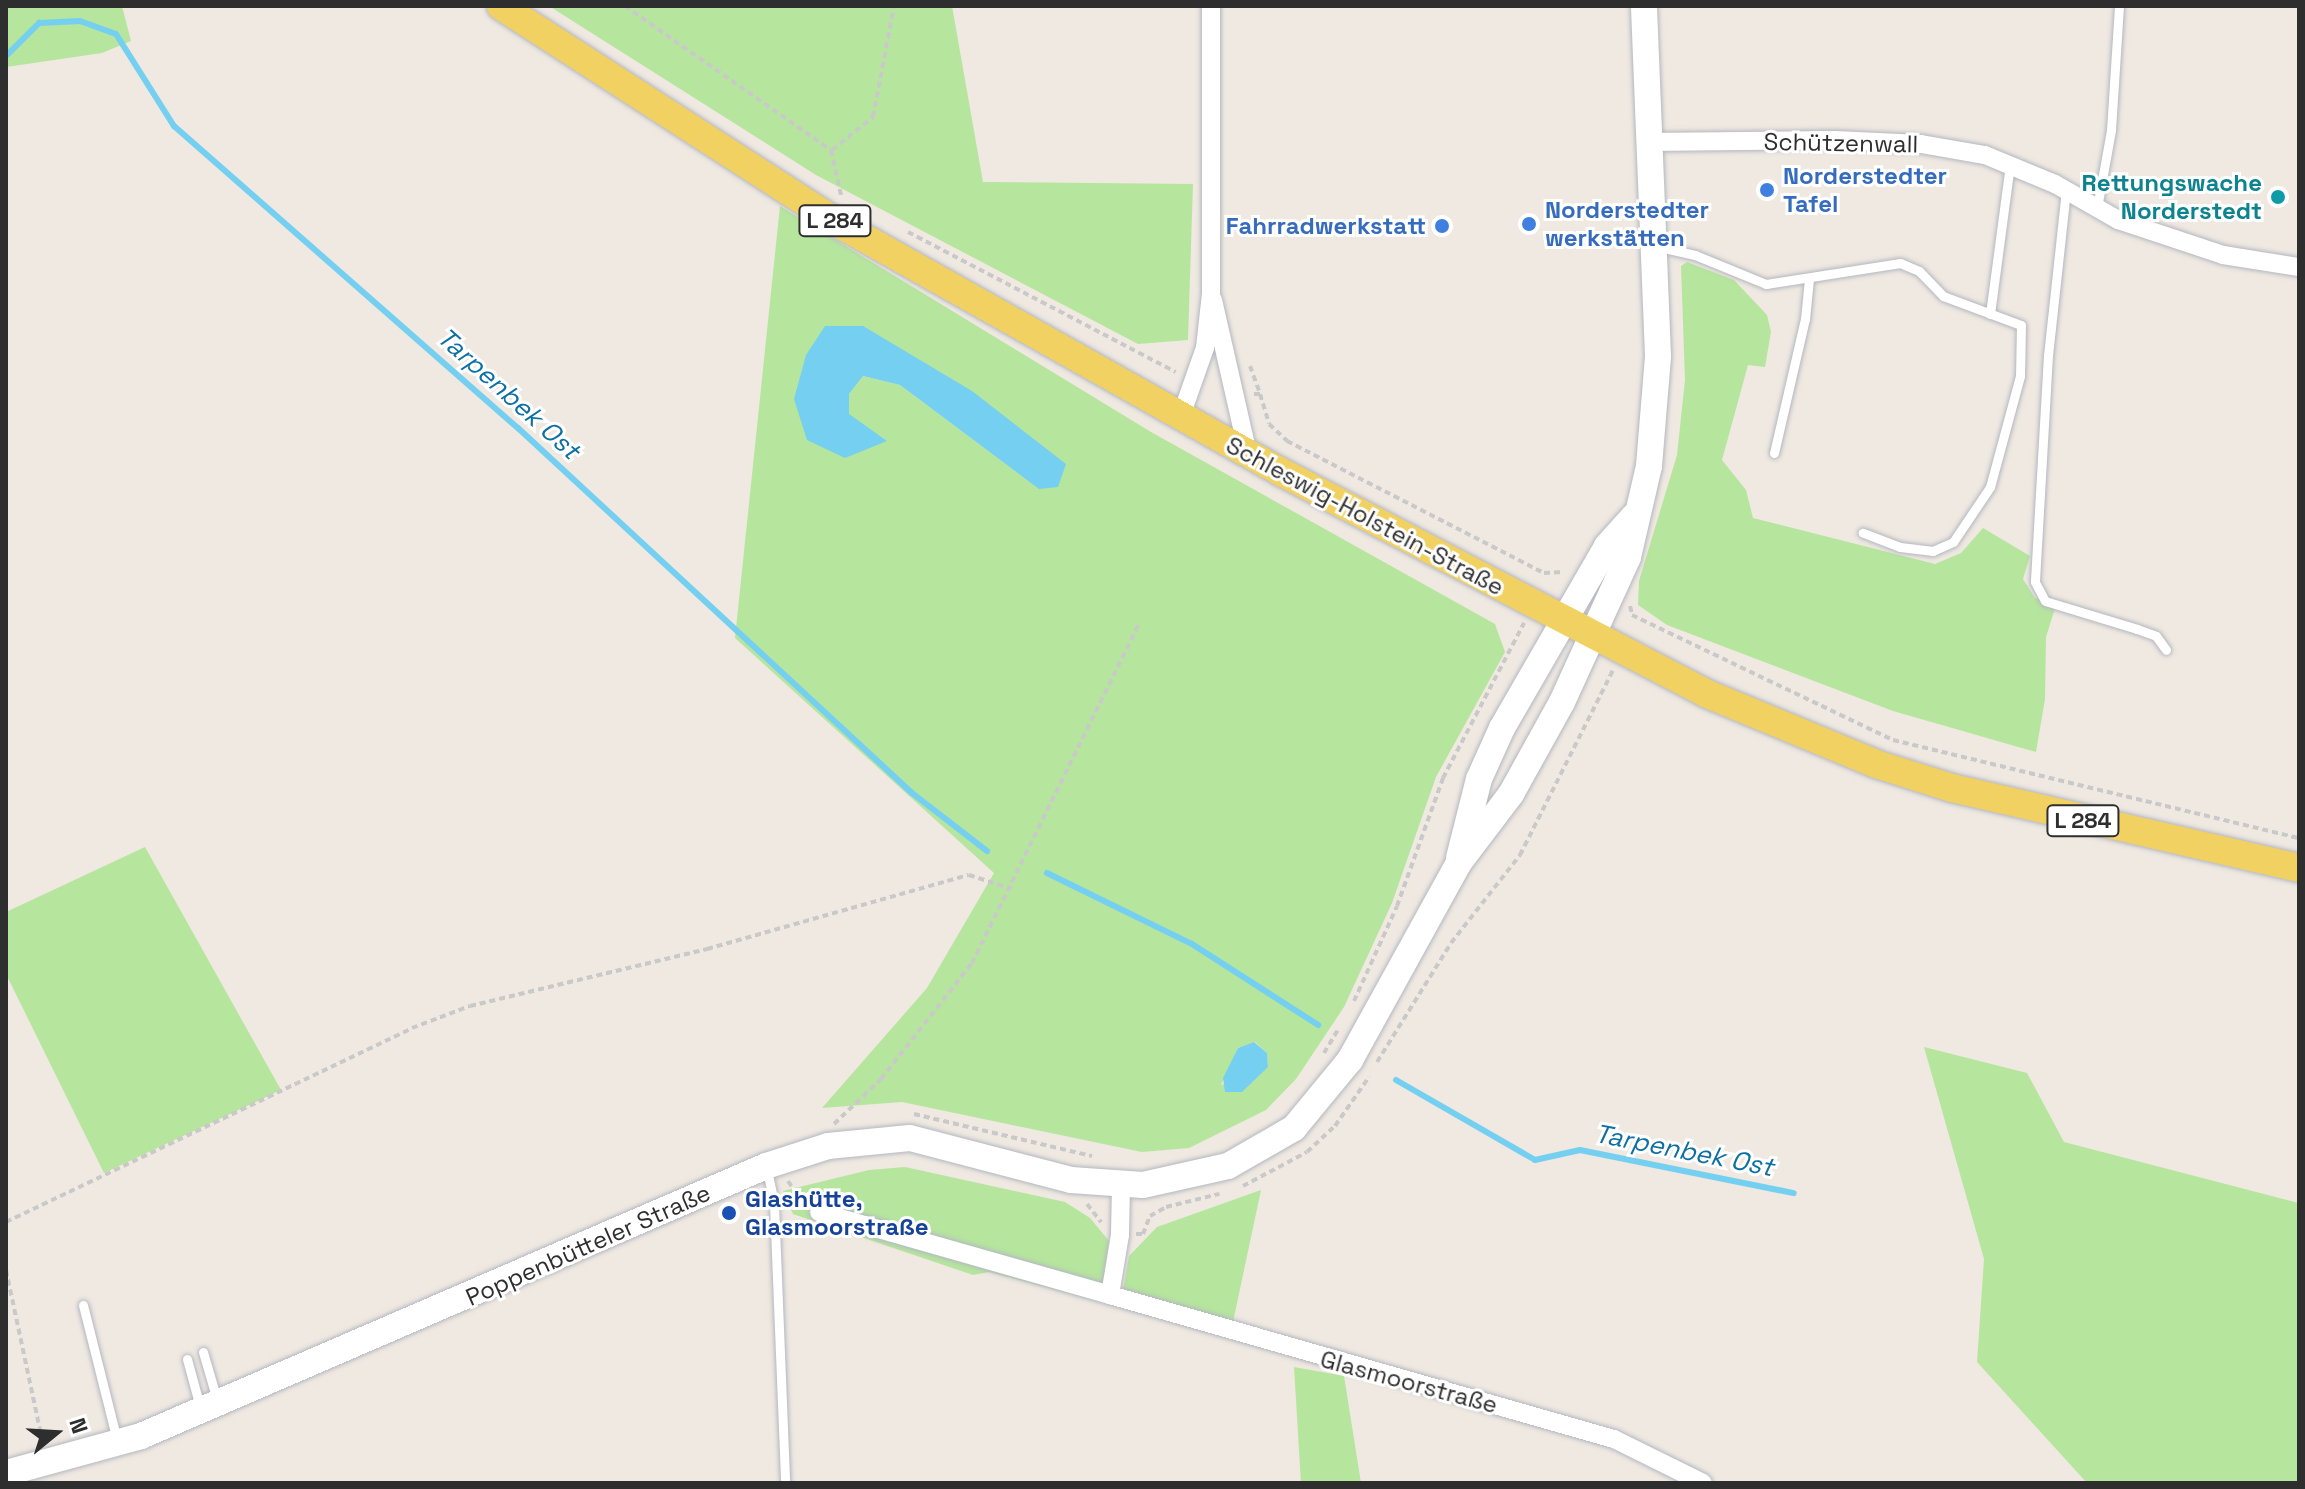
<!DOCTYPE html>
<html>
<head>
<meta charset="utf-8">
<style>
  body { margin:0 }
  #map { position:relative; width:2305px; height:1489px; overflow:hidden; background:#efe9e1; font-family:"Space Grotesk",sans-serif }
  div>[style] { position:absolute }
  .green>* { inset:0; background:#b6e59e }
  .water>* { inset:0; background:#75cff0 }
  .stream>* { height:6px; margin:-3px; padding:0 3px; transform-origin:3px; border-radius:3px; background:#75cff0 }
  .path>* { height:4px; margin-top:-2px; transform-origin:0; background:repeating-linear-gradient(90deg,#c9c9c9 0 6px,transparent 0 10px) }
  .roads { filter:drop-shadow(0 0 2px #b4b7c1) drop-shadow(0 0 2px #b4b7c1) }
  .lane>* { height:9px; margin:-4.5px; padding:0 4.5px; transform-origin:4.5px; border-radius:4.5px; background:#fff }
  .street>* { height:18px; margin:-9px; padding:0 9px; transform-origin:9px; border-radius:9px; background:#fff }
  .secondary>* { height:26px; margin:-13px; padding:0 13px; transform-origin:13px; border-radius:13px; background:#fff }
  .primary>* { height:28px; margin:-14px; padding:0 14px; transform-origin:14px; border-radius:14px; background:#f2d163 }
  .dots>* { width:22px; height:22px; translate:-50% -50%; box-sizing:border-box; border:4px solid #fff; border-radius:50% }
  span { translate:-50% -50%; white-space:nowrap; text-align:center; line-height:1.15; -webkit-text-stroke:6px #fff; paint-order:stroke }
  .shield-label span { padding:2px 6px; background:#fff; border:2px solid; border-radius:6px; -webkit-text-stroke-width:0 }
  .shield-label { font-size:22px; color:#2e2e2e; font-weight:700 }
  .street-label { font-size:24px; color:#2e2e2e }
  .shop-label { font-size:24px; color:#366cbe; font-weight:700 }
  .left { translate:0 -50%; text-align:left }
  .right { translate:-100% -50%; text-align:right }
  .culture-label { font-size:24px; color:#0d838f; font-weight:700 }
  .transit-label { font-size:24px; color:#164399; font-weight:700 }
  .water-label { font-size:26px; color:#0d6fa3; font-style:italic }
  .frame { position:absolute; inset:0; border:8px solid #2e2e2e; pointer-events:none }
  .north { position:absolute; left:16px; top:1393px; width:80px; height:80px; -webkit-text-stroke:6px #fff; paint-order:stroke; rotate:72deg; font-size:22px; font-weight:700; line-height:32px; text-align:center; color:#2e2e2e }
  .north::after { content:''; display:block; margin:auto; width:28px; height:36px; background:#2e2e2e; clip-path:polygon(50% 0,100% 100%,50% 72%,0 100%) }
</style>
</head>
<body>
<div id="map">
  <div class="green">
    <i style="clip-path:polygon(6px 6px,122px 6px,131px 41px,102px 53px,6px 67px)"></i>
    <i style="clip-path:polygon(549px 6px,952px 6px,983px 182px,1193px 184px,1188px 340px,1138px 344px,816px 175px)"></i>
    <i style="clip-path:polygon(evenodd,780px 206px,1151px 432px,1495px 624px,1505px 652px,1436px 777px,1392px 903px,1344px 1007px,1296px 1079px,1266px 1110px,1189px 1148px,1142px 1152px,902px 1102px,822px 1108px,927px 988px,994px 873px,735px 638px,780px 206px,825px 326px,1039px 489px,900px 385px,863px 376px,849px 394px,849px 414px,825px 326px,780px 206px,1255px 1042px,1267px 1053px,1268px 1067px,1221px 1085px,1238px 1048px,1255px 1042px)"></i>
    <i style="clip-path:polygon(1687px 262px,1734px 280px,1767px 315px,1771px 332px,1765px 367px,1748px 365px,1722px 460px,1746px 490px,1753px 518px,1935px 564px,1961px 553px,1983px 528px,2030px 556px,2023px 579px,2035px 598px,2056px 605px,2046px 637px,2045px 699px,2036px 752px,1893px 711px,1667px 625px,1638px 605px,1639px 581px,1677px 455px,1685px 380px,1681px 266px)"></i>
    <i style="clip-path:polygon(145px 847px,281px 1090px,104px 1173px,6px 974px,6px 912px)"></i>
    <i style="clip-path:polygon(1924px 1047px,2027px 1073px,2064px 1142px,2299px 1203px,2299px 1483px,2087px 1483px,1977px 1362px,1984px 1259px)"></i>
    <i style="clip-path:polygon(905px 1167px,1065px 1202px,1090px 1218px,1109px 1241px,1101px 1302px,989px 1272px,973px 1275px,793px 1214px,783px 1191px,869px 1170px)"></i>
    <i style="clip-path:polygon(1261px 1190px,1233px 1322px,1123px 1290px,1129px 1256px,1157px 1227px)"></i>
    <i style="clip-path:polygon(1294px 1367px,1344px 1376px,1361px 1483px,1301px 1483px)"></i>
  </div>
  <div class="water">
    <i style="clip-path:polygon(825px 326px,863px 326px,972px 391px,1066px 464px,1058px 487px,1039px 489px,900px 385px,863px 376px,849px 394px,849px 414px,887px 441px,845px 458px,807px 440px,794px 399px,806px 355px)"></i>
    <i style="clip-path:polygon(1254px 1042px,1267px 1053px,1268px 1067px,1242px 1092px,1225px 1092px,1223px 1078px,1238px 1048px)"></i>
  </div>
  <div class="stream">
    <i style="left:6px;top:56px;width:47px;rotate:-45deg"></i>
    <i style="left:39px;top:23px;width:41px;rotate:-2.8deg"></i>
    <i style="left:80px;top:21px;width:38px;rotate:20deg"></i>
    <i style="left:116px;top:34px;width:109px;rotate:57.8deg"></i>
    <i style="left:174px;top:126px;width:458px;rotate:41.3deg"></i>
    <i style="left:518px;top:428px;width:537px;rotate:42.81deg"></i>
    <i style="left:912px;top:793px;width:95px;rotate:37.7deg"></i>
    <i style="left:1047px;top:873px;width:161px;rotate:26.1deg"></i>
    <i style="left:1192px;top:944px;width:150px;rotate:32.7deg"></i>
    <i style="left:1396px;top:1080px;width:160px;rotate:29.9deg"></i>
    <i style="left:1535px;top:1160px;width:46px;rotate:-12.5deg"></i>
    <i style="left:1580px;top:1150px;width:218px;rotate:11.4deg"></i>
  </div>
  <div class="path">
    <i style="left:625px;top:6px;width:251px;rotate:35deg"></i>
    <i style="left:831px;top:150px;width:46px;rotate:77.5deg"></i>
    <i style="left:832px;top:150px;width:53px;rotate:-38.8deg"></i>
    <i style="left:873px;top:117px;width:113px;rotate:-79.3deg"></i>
    <i style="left:908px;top:232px;width:302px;rotate:27.6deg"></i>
    <i style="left:1250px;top:366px;width:30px;rotate:70deg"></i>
    <i style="left:1254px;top:394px;width:6px"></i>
    <i style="left:1260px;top:394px;width:31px;rotate:73deg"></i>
    <i style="left:1269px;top:424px;width:25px;rotate:43deg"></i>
    <i style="left:1287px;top:441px;width:289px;rotate:27.2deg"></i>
    <i style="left:1544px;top:573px;width:20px;rotate:-3deg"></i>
    <i style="left:1630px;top:606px;width:9px;rotate:77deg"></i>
    <i style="left:1632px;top:615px;width:289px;rotate:25.6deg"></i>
    <i style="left:1893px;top:740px;width:418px;rotate:13.6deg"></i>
    <i style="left:1354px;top:1001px;width:104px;rotate:-65.6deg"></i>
    <i style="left:1397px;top:906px;width:136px;rotate:-70.2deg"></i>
    <i style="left:1443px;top:778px;width:175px;rotate:-62.4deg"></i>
    <i style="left:1324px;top:1053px;width:27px;rotate:-59deg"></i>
    <i style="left:1377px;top:1062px;width:140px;rotate:-58.1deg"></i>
    <i style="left:1451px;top:943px;width:112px;rotate:-51.9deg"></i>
    <i style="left:1520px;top:855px;width:207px;rotate:-63.3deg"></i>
    <i style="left:914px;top:1114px;width:183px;rotate:13.3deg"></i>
    <i style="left:834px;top:1124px;width:65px;rotate:-43.8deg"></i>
    <i style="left:881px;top:1079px;width:147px;rotate:-51.9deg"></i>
    <i style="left:972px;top:963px;width:379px;rotate:-63.8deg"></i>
    <i style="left:788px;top:1181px;width:27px;rotate:56deg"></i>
    <i style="left:1243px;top:1186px;width:72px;rotate:-28deg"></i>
    <i style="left:1307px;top:1152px;width:38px;rotate:-43deg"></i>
    <i style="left:1335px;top:1126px;width:60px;rotate:-55.2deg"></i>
    <i style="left:1087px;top:1204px;width:23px;rotate:52deg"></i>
    <i style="left:6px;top:1222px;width:450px;rotate:-25.5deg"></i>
    <i style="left:412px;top:1028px;width:62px;rotate:-20.8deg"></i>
    <i style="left:470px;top:1006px;width:244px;rotate:-13.5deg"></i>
    <i style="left:707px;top:949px;width:272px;rotate:-15.8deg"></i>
    <i style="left:969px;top:875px;width:45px;rotate:18deg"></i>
    <i style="left:1136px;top:1234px;width:7px"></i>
    <i style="left:1143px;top:1234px;width:19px;rotate:-69deg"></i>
    <i style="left:1150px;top:1216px;width:18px;rotate:-29deg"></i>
    <i style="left:1166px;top:1207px;width:55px;rotate:-13.8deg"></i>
    <i style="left:6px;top:1270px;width:174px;rotate:78deg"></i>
  </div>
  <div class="roads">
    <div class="lane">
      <i style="left:2066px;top:190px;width:166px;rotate:96.2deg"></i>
      <i style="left:2048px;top:355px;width:227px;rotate:93.3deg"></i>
      <i style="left:2035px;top:582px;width:21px;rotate:62deg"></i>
      <i style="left:2045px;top:601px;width:96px;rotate:16.9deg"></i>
      <i style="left:2137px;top:629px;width:20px;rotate:20deg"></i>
      <i style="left:2156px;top:636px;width:17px;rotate:54deg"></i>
      <i style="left:2097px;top:208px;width:79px;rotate:-79.8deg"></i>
      <i style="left:2111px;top:130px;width:124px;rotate:-86.3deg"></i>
      <i style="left:1655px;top:246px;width:41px;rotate:12.7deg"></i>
      <i style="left:1695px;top:255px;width:77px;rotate:22.2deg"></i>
      <i style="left:1766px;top:284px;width:136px;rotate:-8.9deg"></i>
      <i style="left:1900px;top:263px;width:21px;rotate:23deg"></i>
      <i style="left:1919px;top:271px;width:35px;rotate:46deg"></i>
      <i style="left:1943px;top:296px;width:83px;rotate:20.4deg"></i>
      <i style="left:2021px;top:325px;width:51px;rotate:91.1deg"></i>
      <i style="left:2020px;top:376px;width:115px;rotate:105.1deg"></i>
      <i style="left:1990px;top:487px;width:66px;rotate:123.9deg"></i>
      <i style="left:1953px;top:542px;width:22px;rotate:156deg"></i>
      <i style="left:1933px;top:551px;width:33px;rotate:-173deg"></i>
      <i style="left:1900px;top:547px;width:40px;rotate:-159deg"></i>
      <i style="left:1990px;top:314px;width:151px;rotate:-82.4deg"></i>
      <i style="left:1774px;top:453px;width:138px;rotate:-77deg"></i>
      <i style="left:1805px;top:319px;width:40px;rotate:-84.3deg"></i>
      <i style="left:767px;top:1170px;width:35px;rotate:78deg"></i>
      <i style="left:774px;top:1204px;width:279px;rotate:87.7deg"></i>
      <i style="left:83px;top:1305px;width:139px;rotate:75.9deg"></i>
      <i style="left:203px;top:1352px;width:50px;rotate:73.7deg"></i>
      <i style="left:187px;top:1359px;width:50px;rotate:74.8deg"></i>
    </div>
    <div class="street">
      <i style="left:1648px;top:142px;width:187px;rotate:-0.6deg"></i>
      <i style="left:1835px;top:140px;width:86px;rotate:2.7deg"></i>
      <i style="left:1921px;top:144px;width:65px;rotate:9.8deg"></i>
      <i style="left:1985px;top:155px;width:76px;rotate:22.5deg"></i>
      <i style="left:2055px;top:184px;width:73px;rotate:29.7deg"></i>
      <i style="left:2118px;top:220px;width:111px;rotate:18.4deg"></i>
      <i style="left:2223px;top:255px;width:77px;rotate:9deg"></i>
      <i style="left:1213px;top:300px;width:158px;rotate:77.2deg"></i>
      <i style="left:1181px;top:416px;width:72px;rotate:-70.6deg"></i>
      <i style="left:1205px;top:348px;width:54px;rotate:-83.7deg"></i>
      <i style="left:1211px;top:294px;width:288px;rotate:-90deg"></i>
      <i style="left:1121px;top:1186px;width:49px;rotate:91.2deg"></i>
      <i style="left:1120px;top:1235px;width:61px;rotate:99.5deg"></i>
      <i style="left:1110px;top:1295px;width:524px;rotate:15.95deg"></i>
      <i style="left:1614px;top:1439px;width:99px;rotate:26.3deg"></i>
      <i style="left:819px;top:1212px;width:303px;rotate:15.9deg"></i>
    </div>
    <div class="secondary">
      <i style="left:1459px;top:858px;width:81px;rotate:-75.8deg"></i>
      <i style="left:1479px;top:779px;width:56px;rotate:-65.7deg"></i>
      <i style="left:1502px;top:728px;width:210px;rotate:-60deg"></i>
      <i style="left:1607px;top:546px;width:40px;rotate:-48deg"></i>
      <i style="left:6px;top:1473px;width:140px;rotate:-15.3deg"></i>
      <i style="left:141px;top:1436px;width:681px;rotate:-23.36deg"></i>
      <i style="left:766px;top:1166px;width:65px;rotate:-17.9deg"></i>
      <i style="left:828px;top:1146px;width:82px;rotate:-5.6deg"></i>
      <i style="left:910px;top:1138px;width:166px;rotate:14.6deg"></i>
      <i style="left:1071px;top:1180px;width:72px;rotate:4deg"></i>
      <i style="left:1143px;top:1185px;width:87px;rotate:-12.6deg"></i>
      <i style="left:1228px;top:1166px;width:76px;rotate:-29.9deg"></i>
      <i style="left:1294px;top:1128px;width:88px;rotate:-50.5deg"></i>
      <i style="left:1350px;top:1060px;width:224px;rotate:-61.1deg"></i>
      <i style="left:1458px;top:864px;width:88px;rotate:-52.9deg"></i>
      <i style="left:1511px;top:794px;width:105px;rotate:-61deg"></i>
      <i style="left:1562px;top:702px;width:159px;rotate:-65.5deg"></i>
      <i style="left:1628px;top:557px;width:93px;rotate:-77deg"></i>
      <i style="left:1649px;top:466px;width:110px;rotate:-85.3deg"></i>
      <i style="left:1658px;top:356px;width:350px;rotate:-92.3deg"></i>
    </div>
    <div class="primary">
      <i style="left:501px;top:6px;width:407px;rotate:32.8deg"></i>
      <i style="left:843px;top:226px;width:502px;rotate:29.32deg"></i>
      <i style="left:1281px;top:472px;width:478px;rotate:27.5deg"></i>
      <i style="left:1705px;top:693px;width:185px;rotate:22.5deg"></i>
      <i style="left:1876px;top:764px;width:80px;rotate:17.5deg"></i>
      <i style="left:1952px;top:788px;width:356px;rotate:13deg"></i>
    </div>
  </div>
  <div class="dots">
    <i style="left:1767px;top:190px;background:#3f7fe0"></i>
    <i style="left:2278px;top:197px;background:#0f9aa8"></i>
    <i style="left:1529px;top:224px;background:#3f7fe0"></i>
    <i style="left:1442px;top:226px;background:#3f7fe0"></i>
    <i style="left:729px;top:1213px;background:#1a4fb4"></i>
  </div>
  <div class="shield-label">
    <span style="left:835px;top:221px">L 284</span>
    <span style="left:2083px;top:821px">L 284</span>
  </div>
  <div class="street-label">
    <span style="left:1841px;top:143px;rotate:1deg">Schützenwall</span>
    <span style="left:1365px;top:516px;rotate:28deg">Schleswig-Holstein-Straße</span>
    <span style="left:588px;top:1245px;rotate:-24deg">Poppenbütteler Straße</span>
    <span style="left:1409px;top:1382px;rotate:15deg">Glasmoorstraße</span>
  </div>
  <div class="shop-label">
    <span class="left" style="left:1783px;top:190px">Norderstedter<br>Tafel</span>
    <span class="left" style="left:1545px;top:224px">Norderstedter<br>werkstätten</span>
    <span class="right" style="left:1426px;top:226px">Fahrradwerkstatt</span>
  </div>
  <div class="culture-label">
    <span class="right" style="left:2262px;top:197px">Rettungswache<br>Norderstedt</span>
  </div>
  <div class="transit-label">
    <span class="left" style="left:745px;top:1213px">Glashütte,<br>Glasmoorstraße</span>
  </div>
  <div class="water-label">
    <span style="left:508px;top:394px;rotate:42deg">Tarpenbek Ost</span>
    <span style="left:1684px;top:1151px;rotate:11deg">Tarpenbek Ost</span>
  </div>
  <div class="frame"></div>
  <div class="north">N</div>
</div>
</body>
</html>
